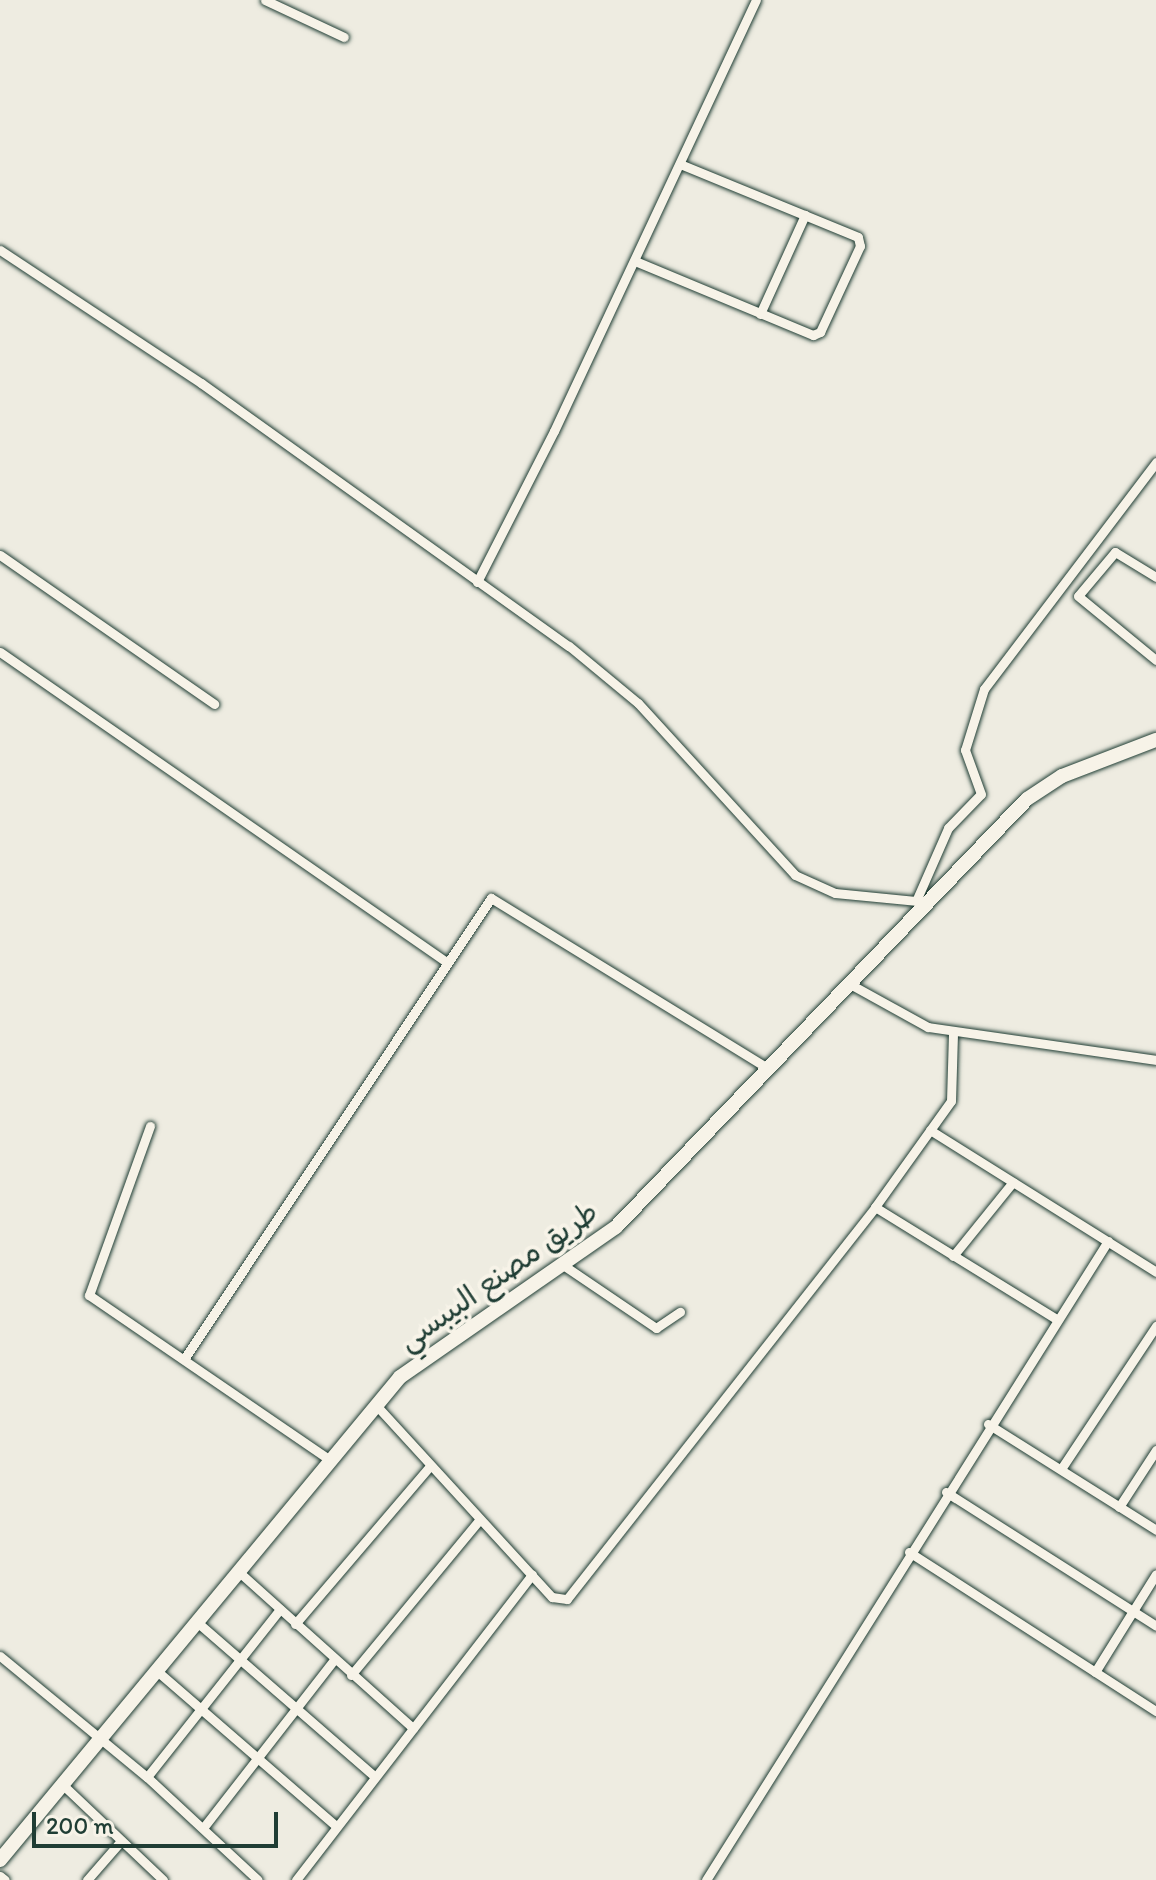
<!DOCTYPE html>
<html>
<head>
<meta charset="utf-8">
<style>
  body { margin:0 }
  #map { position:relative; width:1156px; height:1880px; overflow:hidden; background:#eeece1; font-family:Itim,"Playpen Sans Arabic",sans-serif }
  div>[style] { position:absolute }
  .roads { filter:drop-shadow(0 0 2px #1f3d34) drop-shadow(0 0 2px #1f3d34) }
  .street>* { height:9px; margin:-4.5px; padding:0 4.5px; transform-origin:4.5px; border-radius:4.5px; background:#f7f3e8 }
  .secondary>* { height:14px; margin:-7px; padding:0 7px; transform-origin:7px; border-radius:7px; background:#f7f3e8 }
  span { translate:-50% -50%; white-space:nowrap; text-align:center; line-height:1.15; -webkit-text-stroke:8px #f7f3e8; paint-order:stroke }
  .street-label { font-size:30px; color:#1f3d34 }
  .scale { position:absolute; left:32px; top:1812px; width:246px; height:36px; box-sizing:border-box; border:4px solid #1f3d34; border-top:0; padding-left:10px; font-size:24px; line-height:28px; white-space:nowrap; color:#1f3d34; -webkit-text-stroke:6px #f7f3e8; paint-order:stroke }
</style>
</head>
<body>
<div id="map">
  <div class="roads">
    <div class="street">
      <i style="left:265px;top:0;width:87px;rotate:25.1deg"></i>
      <i style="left:0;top:250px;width:241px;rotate:33.5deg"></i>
      <i style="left:201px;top:383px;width:452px;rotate:35.6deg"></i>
      <i style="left:569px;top:646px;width:89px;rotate:39.6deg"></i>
      <i style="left:638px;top:703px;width:233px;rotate:47.6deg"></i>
      <i style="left:795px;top:875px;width:44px;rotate:24.2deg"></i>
      <i style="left:835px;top:893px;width:91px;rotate:5.6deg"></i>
      <i style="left:635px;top:261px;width:193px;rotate:22.6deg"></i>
      <i style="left:813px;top:335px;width:8px;rotate:-23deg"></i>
      <i style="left:820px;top:332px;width:95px;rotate:-65.1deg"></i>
      <i style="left:860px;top:246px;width:9px;rotate:-103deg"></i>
      <i style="left:858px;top:237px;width:192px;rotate:-157.7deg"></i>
      <i style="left:760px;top:314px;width:109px;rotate:-65.6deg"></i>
      <i style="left:0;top:555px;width:261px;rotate:34.8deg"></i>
      <i style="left:1156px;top:577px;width:48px;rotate:-148.6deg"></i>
      <i style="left:1115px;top:552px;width:57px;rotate:130.1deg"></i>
      <i style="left:1078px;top:596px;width:101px;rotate:39.4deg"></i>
      <i style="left:477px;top:582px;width:169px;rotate:-63deg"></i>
      <i style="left:554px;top:431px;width:476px;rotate:-64.9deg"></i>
      <i style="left:0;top:652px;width:542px;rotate:34.78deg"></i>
      <i style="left:916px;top:901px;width:80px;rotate:-66.3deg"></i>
      <i style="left:948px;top:828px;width:47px;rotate:-45.9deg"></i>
      <i style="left:981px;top:794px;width:47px;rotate:-110deg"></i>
      <i style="left:965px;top:750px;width:64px;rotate:-72.7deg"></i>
      <i style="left:984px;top:689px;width:285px;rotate:-52.8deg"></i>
      <i style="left:850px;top:984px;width:89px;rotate:28.9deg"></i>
      <i style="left:928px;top:1027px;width:230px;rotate:8.2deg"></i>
      <i style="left:150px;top:1126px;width:180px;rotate:109.8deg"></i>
      <i style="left:89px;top:1295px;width:292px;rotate:34.4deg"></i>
      <i style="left:930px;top:1130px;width:267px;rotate:32.1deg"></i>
      <i style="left:875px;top:1207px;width:211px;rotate:31.7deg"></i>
      <i style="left:953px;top:1256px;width:95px;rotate:-51deg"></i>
      <i style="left:566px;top:1267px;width:109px;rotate:34.1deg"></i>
      <i style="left:656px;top:1328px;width:29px;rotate:-34deg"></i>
      <i style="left:184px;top:1359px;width:554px;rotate:-56.34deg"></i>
      <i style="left:491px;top:898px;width:326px;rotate:31.6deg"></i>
      <i style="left:375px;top:1404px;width:262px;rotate:47.5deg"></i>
      <i style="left:552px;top:1597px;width:15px;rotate:8deg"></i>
      <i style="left:567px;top:1599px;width:499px;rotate:-51.8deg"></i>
      <i style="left:875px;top:1207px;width:130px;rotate:-54.4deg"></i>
      <i style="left:951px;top:1101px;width:69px;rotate:-88.3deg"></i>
      <i style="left:988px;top:1424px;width:199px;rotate:32.2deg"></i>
      <i style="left:1061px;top:1469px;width:172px;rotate:-56.4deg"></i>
      <i style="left:946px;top:1492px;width:249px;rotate:32.5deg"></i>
      <i style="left:1119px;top:1507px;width:68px;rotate:-57deg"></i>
      <i style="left:909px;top:1552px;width:294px;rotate:32.8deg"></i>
      <i style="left:239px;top:1572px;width:234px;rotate:41.9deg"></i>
      <i style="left:197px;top:1622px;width:236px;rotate:41deg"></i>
      <i style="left:295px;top:1624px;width:208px;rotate:-49.5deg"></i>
      <i style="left:0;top:1656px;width:190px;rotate:39.5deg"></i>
      <i style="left:147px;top:1777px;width:151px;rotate:42.9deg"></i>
      <i style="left:157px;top:1671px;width:237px;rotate:40.9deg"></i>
      <i style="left:1095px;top:1672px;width:115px;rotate:-58.1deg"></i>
      <i style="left:351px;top:1675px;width:202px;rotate:-50.4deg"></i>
      <i style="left:147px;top:1777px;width:214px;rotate:-51.6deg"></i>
      <i style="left:63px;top:1785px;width:138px;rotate:43.5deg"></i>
      <i style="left:203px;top:1828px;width:213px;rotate:-52.1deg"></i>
      <i style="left:0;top:1876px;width:6px;rotate:39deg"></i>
      <i style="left:87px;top:1880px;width:52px;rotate:-48.9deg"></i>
      <i style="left:296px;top:1880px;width:386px;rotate:-52.3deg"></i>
      <i style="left:706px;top:1880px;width:755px;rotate:-57.83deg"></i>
    </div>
    <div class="secondary">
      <i style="left:0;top:1860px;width:627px;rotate:-50.37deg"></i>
      <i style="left:400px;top:1377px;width:263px;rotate:-34.8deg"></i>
      <i style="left:616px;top:1227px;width:593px;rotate:-46.16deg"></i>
      <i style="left:1027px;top:799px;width:42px;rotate:-33.3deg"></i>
      <i style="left:1062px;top:776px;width:101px;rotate:-21deg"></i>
    </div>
  </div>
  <div class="street-label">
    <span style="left:498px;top:1276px;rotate:-35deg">طريق مصنع البيبسي</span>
  </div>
  <div class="scale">200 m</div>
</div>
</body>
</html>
